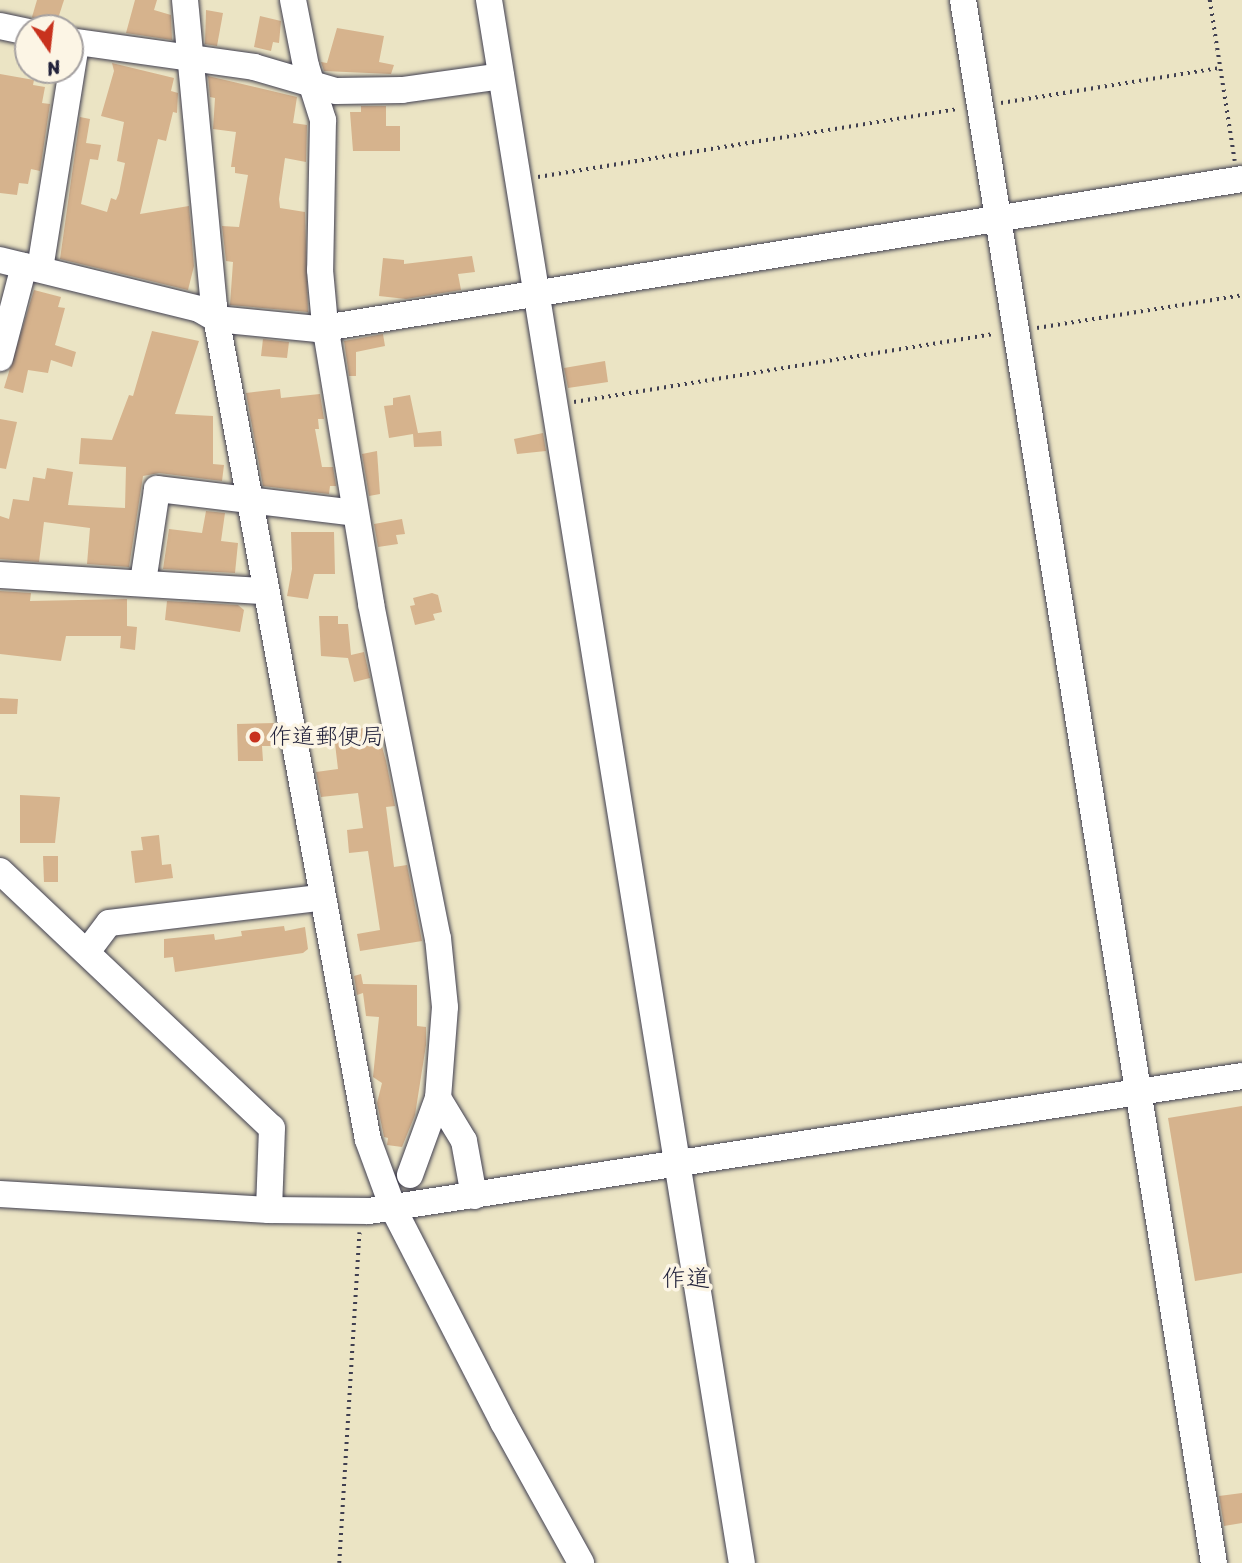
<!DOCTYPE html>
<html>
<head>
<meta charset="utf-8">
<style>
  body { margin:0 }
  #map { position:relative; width:1242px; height:1563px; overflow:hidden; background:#ebe4c4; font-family:Sriracha,"Klee One",sans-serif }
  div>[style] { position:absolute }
  .building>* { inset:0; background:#d6b38d }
  .path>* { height:3.5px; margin-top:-1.75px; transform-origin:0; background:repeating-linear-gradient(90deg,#403f50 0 2px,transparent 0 7px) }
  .roads { filter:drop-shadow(0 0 2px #403f50) drop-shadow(0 0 2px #403f50) }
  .minor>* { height:26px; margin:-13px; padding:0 13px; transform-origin:13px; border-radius:13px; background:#fff }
  .dots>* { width:19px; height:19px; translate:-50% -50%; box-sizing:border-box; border:4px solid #fcf5e5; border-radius:50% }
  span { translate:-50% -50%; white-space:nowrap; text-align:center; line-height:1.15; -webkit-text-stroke:7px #fcf5e5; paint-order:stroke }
  .poi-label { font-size:23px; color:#22223b }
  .left { translate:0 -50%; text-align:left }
  .neighbourhood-label { font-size:24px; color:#22223b }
  .north { position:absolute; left:14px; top:14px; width:70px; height:70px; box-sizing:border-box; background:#fcf5e5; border:2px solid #a5a1a1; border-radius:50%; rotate:166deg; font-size:19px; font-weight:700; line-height:28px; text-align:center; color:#22223b }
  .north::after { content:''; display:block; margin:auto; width:24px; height:32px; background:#c8321e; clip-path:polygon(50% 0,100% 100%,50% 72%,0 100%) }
</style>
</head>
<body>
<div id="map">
  <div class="building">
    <i style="clip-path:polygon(37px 0,64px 0,55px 28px,43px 27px,32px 17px)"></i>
    <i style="clip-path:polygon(135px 0,157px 0,154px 10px,171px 15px,172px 40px,126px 33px)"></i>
    <i style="clip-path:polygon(206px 10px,223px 13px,217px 46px,205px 44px)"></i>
    <i style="clip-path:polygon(260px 16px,281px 21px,279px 43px,273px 42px,271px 51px,254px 47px)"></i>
    <i style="clip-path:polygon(337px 28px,384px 36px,379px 62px,394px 65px,391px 74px,324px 71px,321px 62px,327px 63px)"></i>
    <i style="clip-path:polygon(112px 63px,174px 78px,171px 91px,178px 93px,177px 113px,173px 112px,166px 141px,158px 139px,140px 214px,189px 206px,194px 266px,188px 290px,60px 259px,80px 117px,90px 119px,86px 143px,101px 145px,98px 160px,90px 159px,81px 204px,107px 212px,111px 198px,116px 200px,119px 193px,125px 163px,117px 161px,124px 122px,101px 116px,114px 71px)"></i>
    <i style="clip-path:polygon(0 74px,34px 80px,33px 85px,45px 87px,42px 103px,50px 104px,40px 171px,31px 169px,28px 184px,19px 183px,17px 195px,0 193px)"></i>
    <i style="clip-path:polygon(208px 76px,297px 97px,293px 123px,307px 125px,306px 162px,285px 158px,279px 199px,280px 208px,305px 212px,308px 312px,230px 305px,233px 262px,226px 261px,222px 226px,239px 227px,248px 175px,235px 173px,235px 167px,231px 167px,236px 132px,213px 129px,215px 98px,210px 97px)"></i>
    <i style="clip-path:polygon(361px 106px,386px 106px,386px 126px,400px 126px,400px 151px,353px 151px,350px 112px,361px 112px)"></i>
    <i style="clip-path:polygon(472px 256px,475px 272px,458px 274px,461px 290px,406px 299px,379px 296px,383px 258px,404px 260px,404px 264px)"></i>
    <i style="clip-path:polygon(34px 290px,61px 297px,58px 307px,65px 308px,55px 345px,76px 352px,72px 367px,51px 360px,48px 373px,28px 370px,23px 393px,4px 388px)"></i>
    <i style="clip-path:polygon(152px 331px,199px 341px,175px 414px,213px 416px,213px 464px,224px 465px,222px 481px,159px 473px,143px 476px,129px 567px,87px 564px,90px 528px,44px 522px,39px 562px,0 559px,0 516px,9px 519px,13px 499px,29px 501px,33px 477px,45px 479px,47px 468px,73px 472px,68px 505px,125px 508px,126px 467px,79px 464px,81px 438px,112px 440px,129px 395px,133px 396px)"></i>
    <i style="clip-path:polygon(383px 334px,385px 346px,356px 352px,356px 376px,349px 376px,344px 341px)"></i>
    <i style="clip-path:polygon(263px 339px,289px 342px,287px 358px,261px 356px)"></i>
    <i style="clip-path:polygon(605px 361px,608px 382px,568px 388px,564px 368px)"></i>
    <i style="clip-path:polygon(280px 389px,281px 398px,320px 394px,324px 419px,318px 419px,319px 429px,315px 429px,322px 467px,333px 467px,336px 486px,330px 486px,329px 494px,263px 486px,246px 393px)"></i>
    <i style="clip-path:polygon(410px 395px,418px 433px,441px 431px,442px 446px,414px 447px,413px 434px,389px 438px,384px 406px,393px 405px,393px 398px)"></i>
    <i style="clip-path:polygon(0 419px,17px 422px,6px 469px,0 468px)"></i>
    <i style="clip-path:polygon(543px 433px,546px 451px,517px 454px,514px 439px)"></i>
    <i style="clip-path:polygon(377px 451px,380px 494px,369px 496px,362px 454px)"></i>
    <i style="clip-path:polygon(206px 511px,225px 513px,221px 541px,238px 543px,235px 573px,163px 569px,169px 529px,202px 533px)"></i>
    <i style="clip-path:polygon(402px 519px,405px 534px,396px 535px,398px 544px,378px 547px,374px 524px)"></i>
    <i style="clip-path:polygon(291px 532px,334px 532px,335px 574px,314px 574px,308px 599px,287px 596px,292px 569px)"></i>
    <i style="clip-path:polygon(0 591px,31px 593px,30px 601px,127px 599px,127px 626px,137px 627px,135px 650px,120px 648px,121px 636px,66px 636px,61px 661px,0 654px)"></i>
    <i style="clip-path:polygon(432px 593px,438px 595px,442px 612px,433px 614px,435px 620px,415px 625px,410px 606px,415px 605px,413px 598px)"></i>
    <i style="clip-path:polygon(167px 601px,238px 605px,244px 610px,240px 632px,165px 620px)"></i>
    <i style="clip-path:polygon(319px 616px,338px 616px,338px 624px,348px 624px,351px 655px,364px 652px,370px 678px,354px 682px,348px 658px,321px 656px)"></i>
    <i style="clip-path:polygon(0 698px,18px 699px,17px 714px,0 714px)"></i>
    <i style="clip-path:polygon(275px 723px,275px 746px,262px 746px,263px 761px,238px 761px,237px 724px)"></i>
    <i style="clip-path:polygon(367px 727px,369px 738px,379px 736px,386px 761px,395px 806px,386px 807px,394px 867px,407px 865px,422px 941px,360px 951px,357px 934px,380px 930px,368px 851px,349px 853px,347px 830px,363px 828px,358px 793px,321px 797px,316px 772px,338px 769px,334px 735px)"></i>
    <i style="clip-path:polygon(20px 795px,60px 797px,55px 843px,20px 843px)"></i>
    <i style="clip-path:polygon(159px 835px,162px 865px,171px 864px,173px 878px,135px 883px,131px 851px,143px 850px,141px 837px)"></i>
    <i style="clip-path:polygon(43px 856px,58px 856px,58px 882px,44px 882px)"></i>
    <i style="clip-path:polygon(284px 926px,285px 931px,305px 927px,308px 949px,303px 953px,175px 972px,173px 957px,164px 958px,164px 939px,214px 934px,215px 940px,242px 936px,241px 931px)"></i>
    <i style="clip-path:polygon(361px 974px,363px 984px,417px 985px,417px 1026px,426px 1027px,426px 1045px,415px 1115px,402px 1147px,387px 1145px,388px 1138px,384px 1137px,377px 1103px,382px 1083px,373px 1077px,379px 1017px,366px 1016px,363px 993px,357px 995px,354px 976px)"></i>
    <i style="clip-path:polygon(1242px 1106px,1242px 1273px,1195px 1281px,1168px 1118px)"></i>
    <i style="clip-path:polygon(1242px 1493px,1242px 1523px,1224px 1526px,1219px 1496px)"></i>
  </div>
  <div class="path">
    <i style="left:1210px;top:0;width:163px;rotate:81.2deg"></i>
    <i style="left:1001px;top:103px;width:222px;rotate:-9.1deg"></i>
    <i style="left:538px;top:177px;width:426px;rotate:-9.2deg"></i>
    <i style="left:1037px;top:328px;width:208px;rotate:-9.1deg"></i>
    <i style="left:574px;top:402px;width:425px;rotate:-9.2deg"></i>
    <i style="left:339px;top:1563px;width:331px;rotate:-86.5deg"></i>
  </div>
  <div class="roads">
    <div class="minor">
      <i style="left:185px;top:0;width:307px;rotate:84.6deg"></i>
      <i style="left:214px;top:306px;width:848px;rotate:79.54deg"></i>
      <i style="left:368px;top:1140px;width:72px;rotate:69.8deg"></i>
      <i style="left:393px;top:1208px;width:241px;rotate:62.8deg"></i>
      <i style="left:503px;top:1422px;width:161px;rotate:61deg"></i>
      <i style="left:293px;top:0;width:67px;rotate:78.9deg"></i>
      <i style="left:306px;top:66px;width:57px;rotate:72.5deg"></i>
      <i style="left:323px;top:120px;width:150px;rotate:91.1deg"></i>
      <i style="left:320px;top:270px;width:55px;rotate:84.8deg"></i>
      <i style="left:325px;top:325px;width:283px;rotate:80.6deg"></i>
      <i style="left:371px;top:604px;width:341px;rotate:78.7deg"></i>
      <i style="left:438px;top:938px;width:69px;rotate:84.2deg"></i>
      <i style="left:445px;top:1007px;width:91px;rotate:94.4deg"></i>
      <i style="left:438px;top:1098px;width:82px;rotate:110deg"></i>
      <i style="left:489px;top:0;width:1583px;rotate:80.81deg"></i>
      <i style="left:963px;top:0;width:1583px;rotate:80.88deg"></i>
      <i style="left:0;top:26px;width:29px;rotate:12deg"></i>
      <i style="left:70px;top:41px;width:186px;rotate:8deg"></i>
      <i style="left:254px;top:67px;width:85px;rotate:16.3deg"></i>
      <i style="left:336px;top:91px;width:66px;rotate:-0.9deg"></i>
      <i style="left:402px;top:90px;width:100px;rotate:-8deg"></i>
      <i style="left:0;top:260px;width:205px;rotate:13.8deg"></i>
      <i style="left:199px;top:309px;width:20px;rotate:30deg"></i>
      <i style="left:216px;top:319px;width:102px;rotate:5.6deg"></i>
      <i style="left:318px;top:329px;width:936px;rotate:-9.22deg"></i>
      <i style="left:40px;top:269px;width:229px;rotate:-80.9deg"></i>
      <i style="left:0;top:358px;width:95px;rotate:-75.4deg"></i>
      <i style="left:0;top:575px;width:265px;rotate:3.5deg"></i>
      <i style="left:143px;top:582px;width:94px;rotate:-81.4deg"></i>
      <i style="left:157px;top:489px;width:199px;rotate:6.9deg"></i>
      <i style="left:0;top:871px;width:374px;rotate:43.4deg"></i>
      <i style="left:272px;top:1128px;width:82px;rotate:92.1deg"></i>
      <i style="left:87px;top:952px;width:36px;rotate:-53deg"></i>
      <i style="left:109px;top:923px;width:212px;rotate:-6.8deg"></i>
      <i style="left:438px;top:1098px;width:50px;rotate:58.8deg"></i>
      <i style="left:464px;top:1141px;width:56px;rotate:79.7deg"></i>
      <i style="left:0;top:1194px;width:269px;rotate:3.4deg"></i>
      <i style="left:269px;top:1210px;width:100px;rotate:0.6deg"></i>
      <i style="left:369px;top:1211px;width:883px;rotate:-8.79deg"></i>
    </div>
  </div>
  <div class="dots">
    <i style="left:255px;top:737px;background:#c8321e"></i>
  </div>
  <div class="poi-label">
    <span class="left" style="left:269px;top:737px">作道郵便局</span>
  </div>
  <div class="neighbourhood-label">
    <span style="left:686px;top:1279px">作道</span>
  </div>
  <div class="north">N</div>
</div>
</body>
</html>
